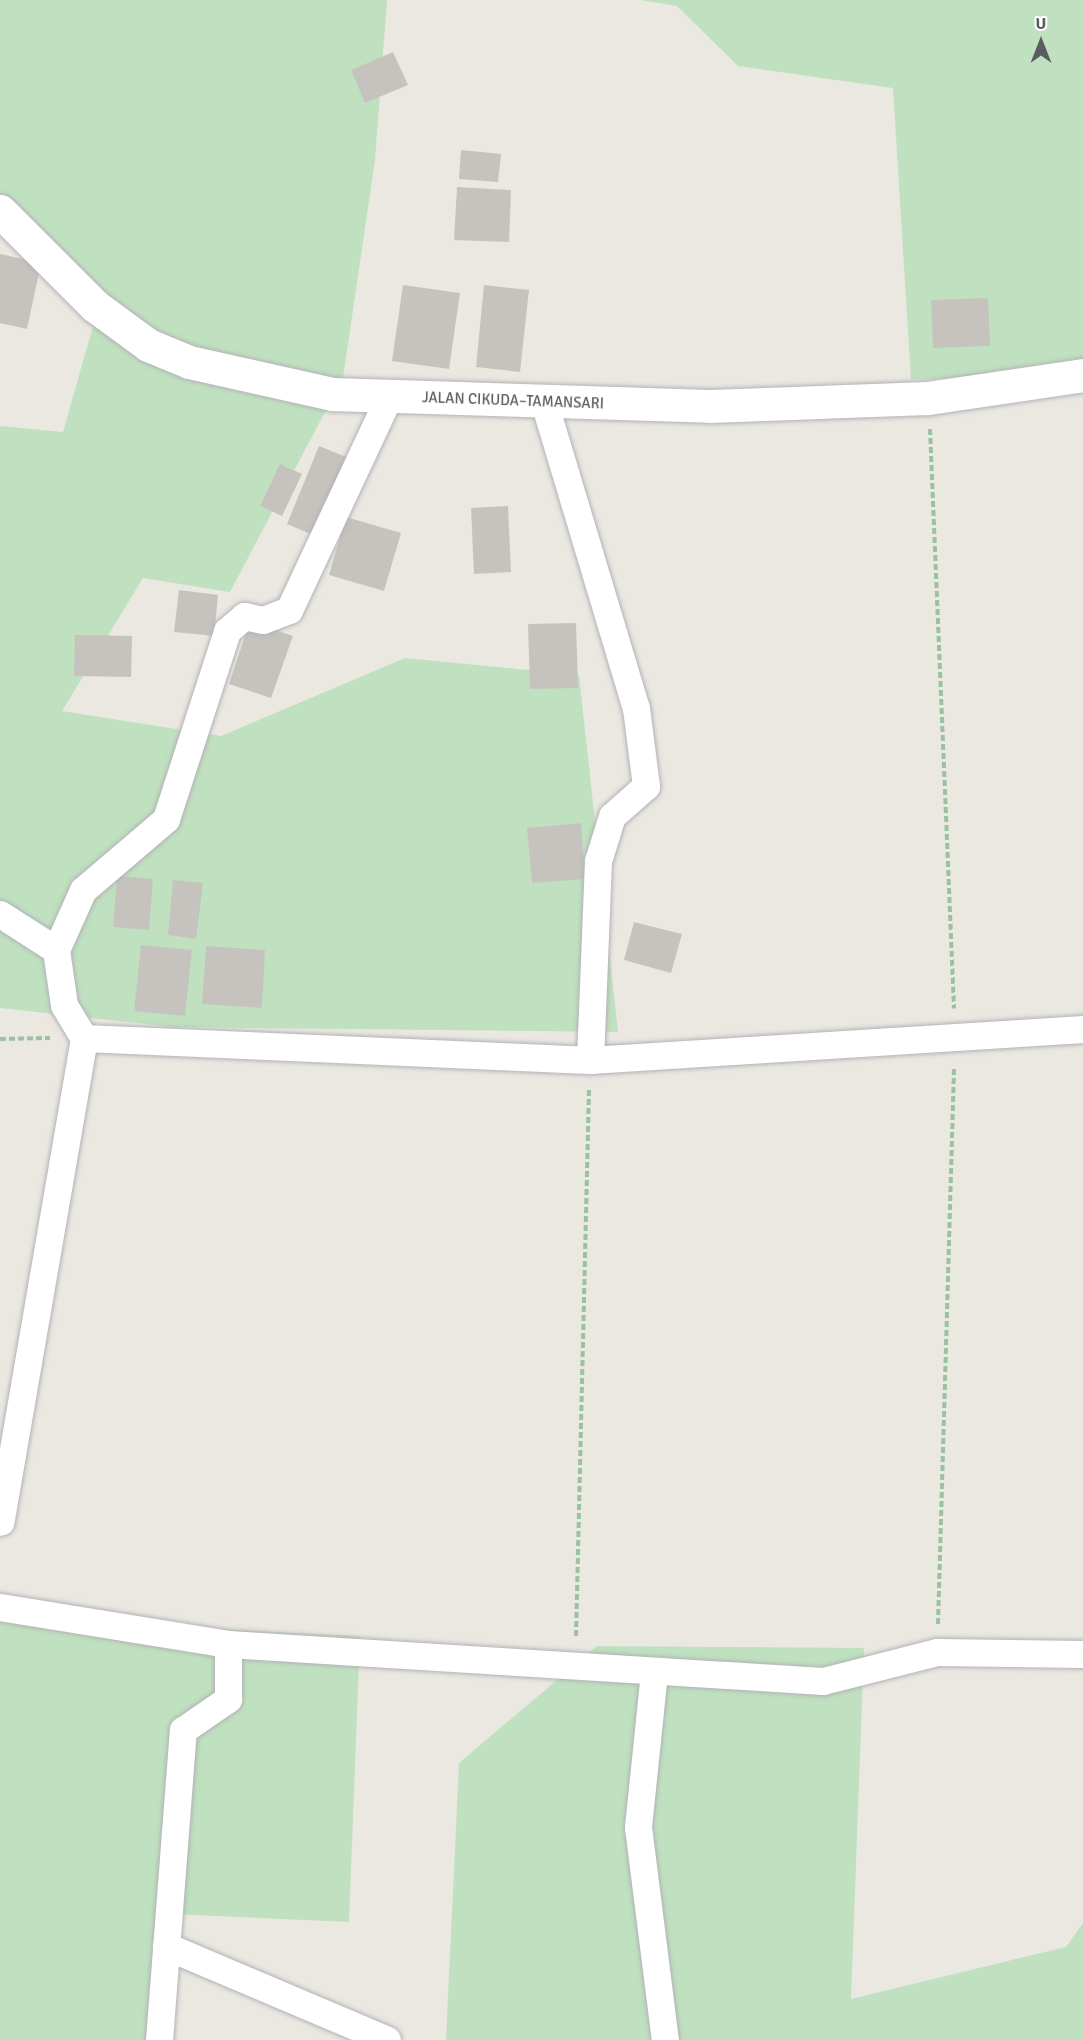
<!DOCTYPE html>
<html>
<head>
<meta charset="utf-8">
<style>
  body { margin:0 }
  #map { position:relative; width:1083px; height:2040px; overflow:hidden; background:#ebe8e1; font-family:Signika,sans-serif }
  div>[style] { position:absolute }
  .green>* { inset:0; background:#c0e1bf }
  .building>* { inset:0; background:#c6c3be }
  .path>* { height:4px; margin-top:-2px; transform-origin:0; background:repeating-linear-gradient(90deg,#99c1a2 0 6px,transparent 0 9px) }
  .roads { filter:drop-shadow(0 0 2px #b1b3b7) drop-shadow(0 0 2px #b1b3b7) }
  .street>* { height:27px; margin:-13.5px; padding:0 13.5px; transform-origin:13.5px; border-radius:13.5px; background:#fff }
  .secondary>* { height:33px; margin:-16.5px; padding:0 16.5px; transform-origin:16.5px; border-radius:16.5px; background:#fff }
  span { translate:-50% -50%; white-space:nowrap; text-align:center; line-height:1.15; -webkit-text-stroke:4.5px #fff; paint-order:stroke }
  .street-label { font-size:15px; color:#595d60 }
  .north { position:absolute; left:1011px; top:12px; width:60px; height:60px; -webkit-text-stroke:4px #fff; paint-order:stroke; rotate:0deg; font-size:16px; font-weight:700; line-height:24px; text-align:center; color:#595d60 }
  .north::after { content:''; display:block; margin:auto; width:21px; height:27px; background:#595d60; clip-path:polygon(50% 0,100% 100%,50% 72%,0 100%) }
</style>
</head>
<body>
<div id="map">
  <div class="green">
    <i style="clip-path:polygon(0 0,387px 0,375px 160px,343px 378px,230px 592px,143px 578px,62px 711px,221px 736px,405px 658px,579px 675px,618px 1032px,173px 1027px,0 1008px,0 426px,63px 432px,95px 319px,0 207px)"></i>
    <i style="clip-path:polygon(640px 0,1083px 0,1083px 370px,911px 380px,893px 88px,738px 66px,677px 6px)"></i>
    <i style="clip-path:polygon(0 1619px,360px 1636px,349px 1922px,170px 1914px,160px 2040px,0 2040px)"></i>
    <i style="clip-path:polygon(597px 1646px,864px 1648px,851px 1999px,1066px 1947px,1083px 1923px,1083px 2040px,446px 2040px,459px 1763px)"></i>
  </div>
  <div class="building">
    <i style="clip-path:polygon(393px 52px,408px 85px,365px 103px,351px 70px)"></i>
    <i style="clip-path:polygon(461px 150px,501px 154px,498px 182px,459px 179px)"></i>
    <i style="clip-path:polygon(457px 187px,511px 190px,509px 242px,454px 240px)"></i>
    <i style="clip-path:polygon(0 254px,41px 263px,27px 329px,0 323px)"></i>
    <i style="clip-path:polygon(403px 285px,460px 293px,449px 369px,392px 361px)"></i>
    <i style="clip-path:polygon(484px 285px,529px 290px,520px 372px,476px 367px)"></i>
    <i style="clip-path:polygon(988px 298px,990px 346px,933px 348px,931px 300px)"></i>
    <i style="clip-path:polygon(319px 446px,346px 457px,313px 535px,287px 524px)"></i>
    <i style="clip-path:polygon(280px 464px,302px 474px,282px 516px,260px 506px)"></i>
    <i style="clip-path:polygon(508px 506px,511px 572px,474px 574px,471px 508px)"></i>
    <i style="clip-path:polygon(346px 517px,401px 533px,384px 591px,329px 575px)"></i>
    <i style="clip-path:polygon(179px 590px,218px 595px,214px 636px,174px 632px)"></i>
    <i style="clip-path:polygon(250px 621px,293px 636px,271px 698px,229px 684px)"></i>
    <i style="clip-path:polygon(576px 623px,578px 688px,530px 689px,528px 624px)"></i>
    <i style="clip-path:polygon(75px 635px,132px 636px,131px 677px,74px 676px)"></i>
    <i style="clip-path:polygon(581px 823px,585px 879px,532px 883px,527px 828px)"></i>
    <i style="clip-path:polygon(117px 876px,153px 879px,149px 930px,113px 927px)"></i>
    <i style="clip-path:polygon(173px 880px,203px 883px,196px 939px,168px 935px)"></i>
    <i style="clip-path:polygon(634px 922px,682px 934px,671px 973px,624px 960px)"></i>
    <i style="clip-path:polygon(141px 945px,192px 950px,185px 1016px,134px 1011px)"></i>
    <i style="clip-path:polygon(206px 946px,265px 950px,262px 1008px,202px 1004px)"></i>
  </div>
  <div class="path">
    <i style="left:930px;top:429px;width:580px;rotate:87.63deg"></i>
    <i style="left:0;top:1039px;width:50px;rotate:-1.1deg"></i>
    <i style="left:938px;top:1624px;width:557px;rotate:-88.35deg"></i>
    <i style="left:576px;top:1636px;width:547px;rotate:-88.64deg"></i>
  </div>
  <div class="roads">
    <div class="street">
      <i style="left:544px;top:402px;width:320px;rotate:73.3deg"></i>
      <i style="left:636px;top:708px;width:79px;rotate:82.7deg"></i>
      <i style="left:646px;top:786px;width:45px;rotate:138.6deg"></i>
      <i style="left:612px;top:816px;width:47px;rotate:107.3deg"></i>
      <i style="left:598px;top:861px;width:199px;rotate:92.3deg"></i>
      <i style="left:0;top:914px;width:67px;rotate:32.7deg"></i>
      <i style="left:56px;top:950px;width:56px;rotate:81.7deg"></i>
      <i style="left:64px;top:1005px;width:39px;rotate:59deg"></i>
      <i style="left:84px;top:1038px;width:491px;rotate:99.8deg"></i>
      <i style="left:56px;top:950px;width:66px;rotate:-65.8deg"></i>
      <i style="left:83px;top:890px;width:109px;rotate:-40.5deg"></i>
      <i style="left:166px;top:819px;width:198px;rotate:-72deg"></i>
      <i style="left:227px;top:631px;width:23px;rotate:-41deg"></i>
      <i style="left:244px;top:616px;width:19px;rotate:12deg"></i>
      <i style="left:263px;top:620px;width:28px;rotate:-21deg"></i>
      <i style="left:289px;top:610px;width:235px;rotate:-64.9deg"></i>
      <i style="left:84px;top:1038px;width:506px;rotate:2.49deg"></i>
      <i style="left:590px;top:1060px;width:494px;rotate:-3.6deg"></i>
      <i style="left:0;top:1607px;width:231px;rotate:9.2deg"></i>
      <i style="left:228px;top:1644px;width:596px;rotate:3.56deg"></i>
      <i style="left:823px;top:1681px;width:118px;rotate:-14.3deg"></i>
      <i style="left:937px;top:1652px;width:146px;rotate:0.8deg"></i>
      <i style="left:654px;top:1672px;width:156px;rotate:95.9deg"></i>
      <i style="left:638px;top:1827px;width:215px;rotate:82.8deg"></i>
      <i style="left:166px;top:1946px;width:240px;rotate:23deg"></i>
      <i style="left:159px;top:2040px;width:311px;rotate:-85.6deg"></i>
      <i style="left:183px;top:1730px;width:55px;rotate:-34.6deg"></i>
      <i style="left:228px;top:1699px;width:55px;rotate:-90deg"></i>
    </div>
    <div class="secondary">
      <i style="left:0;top:211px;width:134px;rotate:45deg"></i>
      <i style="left:95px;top:306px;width:66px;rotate:36.3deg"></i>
      <i style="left:148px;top:345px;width:44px;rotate:22.5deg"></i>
      <i style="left:189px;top:362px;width:147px;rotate:12.6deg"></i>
      <i style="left:332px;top:394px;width:378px;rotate:1.8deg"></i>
      <i style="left:710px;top:406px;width:218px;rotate:-2.1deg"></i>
      <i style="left:928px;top:398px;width:157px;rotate:-8.4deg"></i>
    </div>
  </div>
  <div class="street-label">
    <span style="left:513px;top:401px;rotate:2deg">JALAN CIKUDA–TAMANSARI</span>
  </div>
  <div class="north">U</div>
</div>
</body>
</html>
